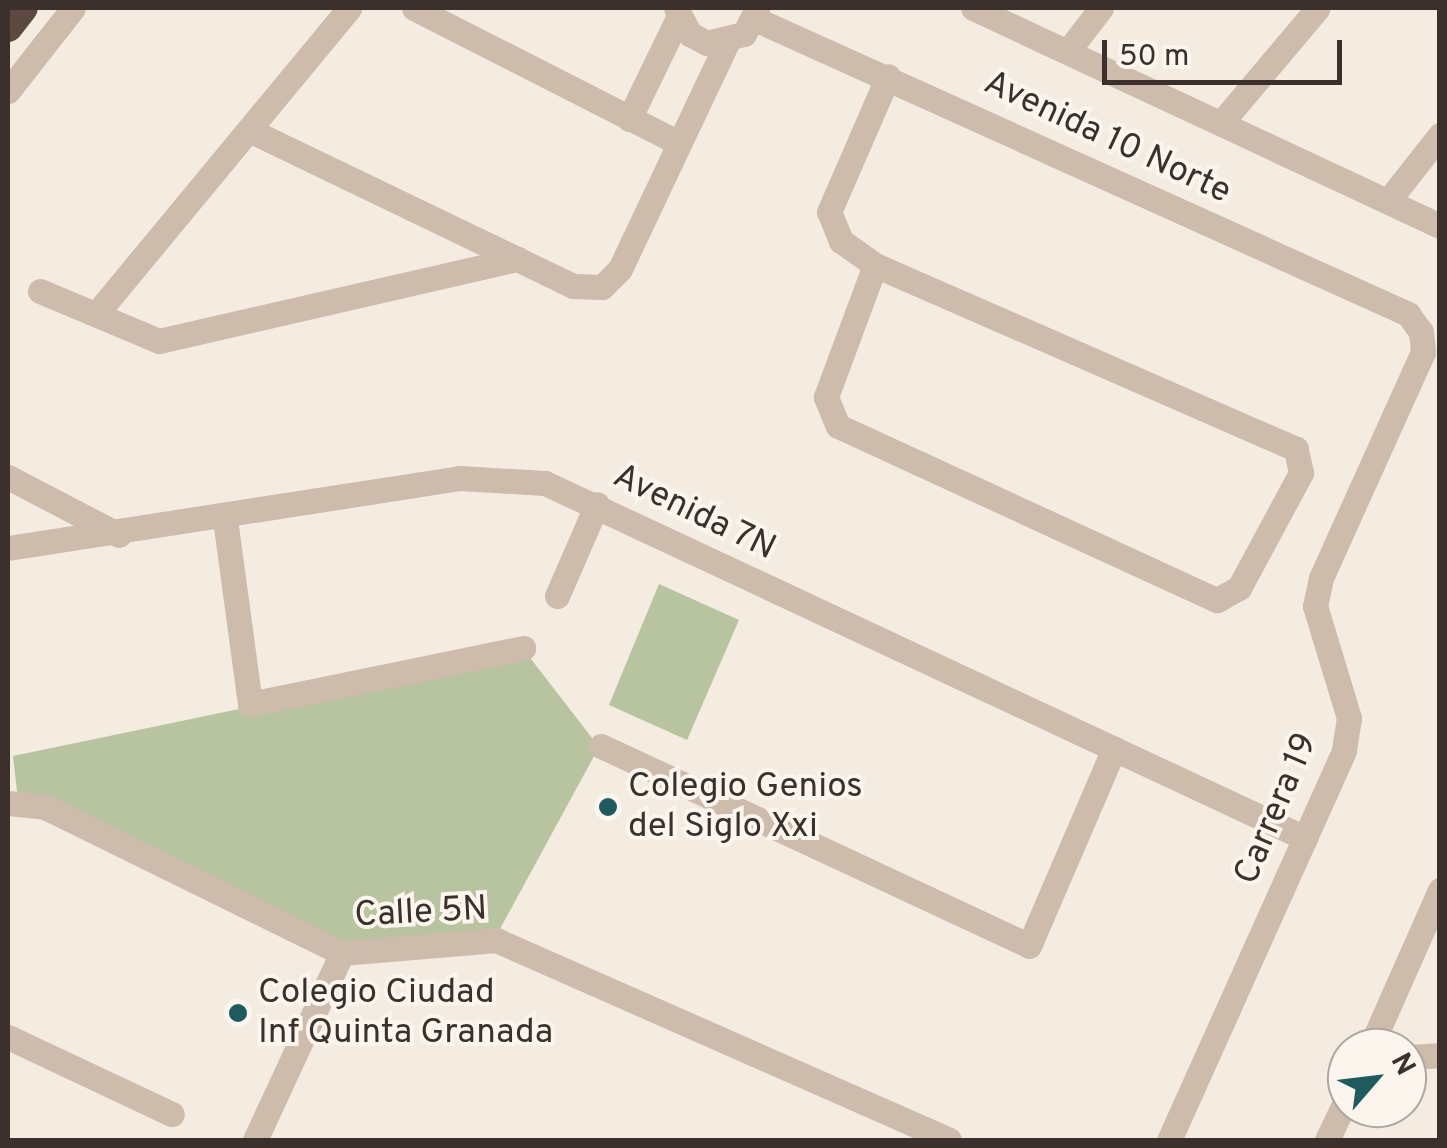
<!DOCTYPE html>
<html>
<head>
<meta charset="utf-8">
<style>
  body { margin:0 }
  #map { position:relative; width:1447px; height:1148px; overflow:hidden; background:#f4ebe1; font-family:Overpass,sans-serif }
  div>[style] { position:absolute }
  .green>* { inset:0; background:#b8c4a0 }
  .minor>* { height:25px; margin:-12.5px; padding:0 12.5px; transform-origin:12.5px; border-radius:12.5px; background:#cdbbac }
  .highway>* { height:30px; margin:-15px; padding:0 15px; transform-origin:15px; border-radius:15px; background:#5c4a42 }
  .dots>* { width:28px; height:28px; translate:-50% -50%; box-sizing:border-box; border:5px solid #fbf5ee; border-radius:50% }
  span { translate:-50% -50%; white-space:nowrap; text-align:center; line-height:1.15; -webkit-text-stroke:8px #fbf5ee; paint-order:stroke }
  .street-label { font-size:35px; color:#3b302b }
  .poi-label { font-size:35px; color:#3b302b }
  .left { translate:0 -50%; text-align:left }
  .frame { position:absolute; inset:0; border:10px solid #3b302b; pointer-events:none }
  .north { position:absolute; left:1327px; top:1028px; width:100px; height:100px; box-sizing:border-box; background:#fbf5ee; border:2px solid #aea6a0; border-radius:50%; rotate:62deg; font-size:28px; font-weight:700; line-height:40px; text-align:center; color:#3b302b }
  .north::after { content:''; display:block; margin:auto; width:35px; height:45px; background:#1f5a5e; clip-path:polygon(50% 0,100% 100%,50% 72%,0 100%) }
  .scale { position:absolute; left:1102px; top:40px; width:240px; height:45px; box-sizing:border-box; border:5px solid #3b302b; border-top:0; padding-left:12px; font-size:30px; line-height:35px; white-space:nowrap; color:#3b302b; -webkit-text-stroke:8px #fbf5ee; paint-order:stroke }
</style>
</head>
<body>
<div id="map">
  <div class="green">
    <i style="clip-path:polygon(659px 584px,739px 620px,687px 740px,609px 705px)"></i>
    <i style="clip-path:polygon(524px 650px,599px 747px,495px 938px,343px 951px,18px 800px,13px 756px)"></i>
  </div>
  <div class="minor">
    <i style="left:414px;top:8px;width:297px;rotate:27deg"></i>
    <i style="left:676px;top:8px;width:30px;rotate:62deg"></i>
    <i style="left:690px;top:34px;width:19px;rotate:28deg"></i>
    <i style="left:707px;top:43px;width:38px;rotate:-14deg"></i>
    <i style="left:744px;top:34px;width:29px;rotate:-63deg"></i>
    <i style="left:973px;top:8px;width:515px;rotate:25.02deg"></i>
    <i style="left:755px;top:19px;width:717px;rotate:24.31deg"></i>
    <i style="left:1408px;top:314px;width:22px;rotate:54deg"></i>
    <i style="left:1421px;top:332px;width:20px;rotate:84deg"></i>
    <i style="left:1423px;top:352px;width:248px;rotate:114.3deg"></i>
    <i style="left:1321px;top:578px;width:29px;rotate:102deg"></i>
    <i style="left:1315px;top:606px;width:117px;rotate:73.1deg"></i>
    <i style="left:1349px;top:718px;width:33px;rotate:99deg"></i>
    <i style="left:1344px;top:751px;width:427px;rotate:114.2deg"></i>
    <i style="left:1068px;top:51px;width:54px;rotate:-52.5deg"></i>
    <i style="left:8px;top:91px;width:105px;rotate:-51.9deg"></i>
    <i style="left:629px;top:119px;width:112px;rotate:-64.1deg"></i>
    <i style="left:1221px;top:123px;width:150px;rotate:-49.9deg"></i>
    <i style="left:251px;top:131px;width:357px;rotate:25.7deg"></i>
    <i style="left:573px;top:286px;width:29px;rotate:2deg"></i>
    <i style="left:602px;top:287px;width:25px;rotate:-45deg"></i>
    <i style="left:620px;top:269px;width:250px;rotate:-64.7deg"></i>
    <i style="left:1388px;top:201px;width:84px;rotate:-51.8deg"></i>
    <i style="left:875px;top:265px;width:141px;rotate:110.4deg"></i>
    <i style="left:826px;top:397px;width:31px;rotate:68deg"></i>
    <i style="left:838px;top:426px;width:417px;rotate:24.7deg"></i>
    <i style="left:1217px;top:600px;width:25px;rotate:-29deg"></i>
    <i style="left:1239px;top:588px;width:131px;rotate:-61.7deg"></i>
    <i style="left:1301px;top:473px;width:25px;rotate:-102deg"></i>
    <i style="left:1296px;top:449px;width:459px;rotate:-156.4deg"></i>
    <i style="left:875px;top:265px;width:42px;rotate:-144.8deg"></i>
    <i style="left:841px;top:241px;width:31px;rotate:-112deg"></i>
    <i style="left:829px;top:212px;width:148px;rotate:-66.5deg"></i>
    <i style="left:40px;top:291px;width:129px;rotate:22.8deg"></i>
    <i style="left:159px;top:341px;width:368px;rotate:-12.9deg"></i>
    <i style="left:97px;top:313px;width:396px;rotate:-50.4deg"></i>
    <i style="left:8px;top:477px;width:125px;rotate:27.6deg"></i>
    <i style="left:225px;top:519px;width:187px;rotate:82.3deg"></i>
    <i style="left:250px;top:704px;width:279px;rotate:-11.6deg"></i>
    <i style="left:8px;top:548px;width:456px;rotate:-8.8deg"></i>
    <i style="left:459px;top:478px;width:86px;rotate:3.3deg"></i>
    <i style="left:545px;top:483px;width:839px;rotate:25.04deg"></i>
    <i style="left:557px;top:596px;width:100px;rotate:-66.5deg"></i>
    <i style="left:601px;top:746px;width:472px;rotate:25deg"></i>
    <i style="left:1029px;top:946px;width:215px;rotate:-66.7deg"></i>
    <i style="left:8px;top:803px;width:37px;rotate:6deg"></i>
    <i style="left:45px;top:807px;width:331px;rotate:26.2deg"></i>
    <i style="left:342px;top:953px;width:155px;rotate:-4.8deg"></i>
    <i style="left:496px;top:940px;width:495px;rotate:23.8deg"></i>
    <i style="left:8px;top:1037px;width:181px;rotate:25.2deg"></i>
    <i style="left:1370px;top:1048px;width:173px;rotate:-66.1deg"></i>
    <i style="left:1407px;top:1057px;width:33px;rotate:-3deg"></i>
    <i style="left:255px;top:1140px;width:206px;rotate:-65.1deg"></i>
    <i style="left:1327px;top:1140px;width:47px;rotate:-64.5deg"></i>
  </div>
  <div class="highway">
    <i style="left:8px;top:27px;width:24px;rotate:-52deg"></i>
  </div>
  <div class="dots">
    <i style="left:608px;top:807px;background:#1f5a5e"></i>
    <i style="left:238px;top:1013px;background:#1f5a5e"></i>
  </div>
  <div class="street-label">
    <span style="left:1107px;top:138px;rotate:25deg">Avenida 10 Norte</span>
    <span style="left:694px;top:513px;rotate:26deg">Avenida 7N</span>
    <span style="left:1277px;top:809px;rotate:-67deg">Carrera 19</span>
    <span style="left:421px;top:913px;rotate:-3deg">Calle 5N</span>
  </div>
  <div class="poi-label">
    <span class="left" style="left:628px;top:807px">Colegio Genios<br>del Siglo Xxi</span>
    <span class="left" style="left:258px;top:1013px">Colegio Ciudad<br>Inf Quinta Granada</span>
  </div>
  <div class="frame"></div>
  <div class="north">N</div>
  <div class="scale">50 m</div>
</div>
</body>
</html>
